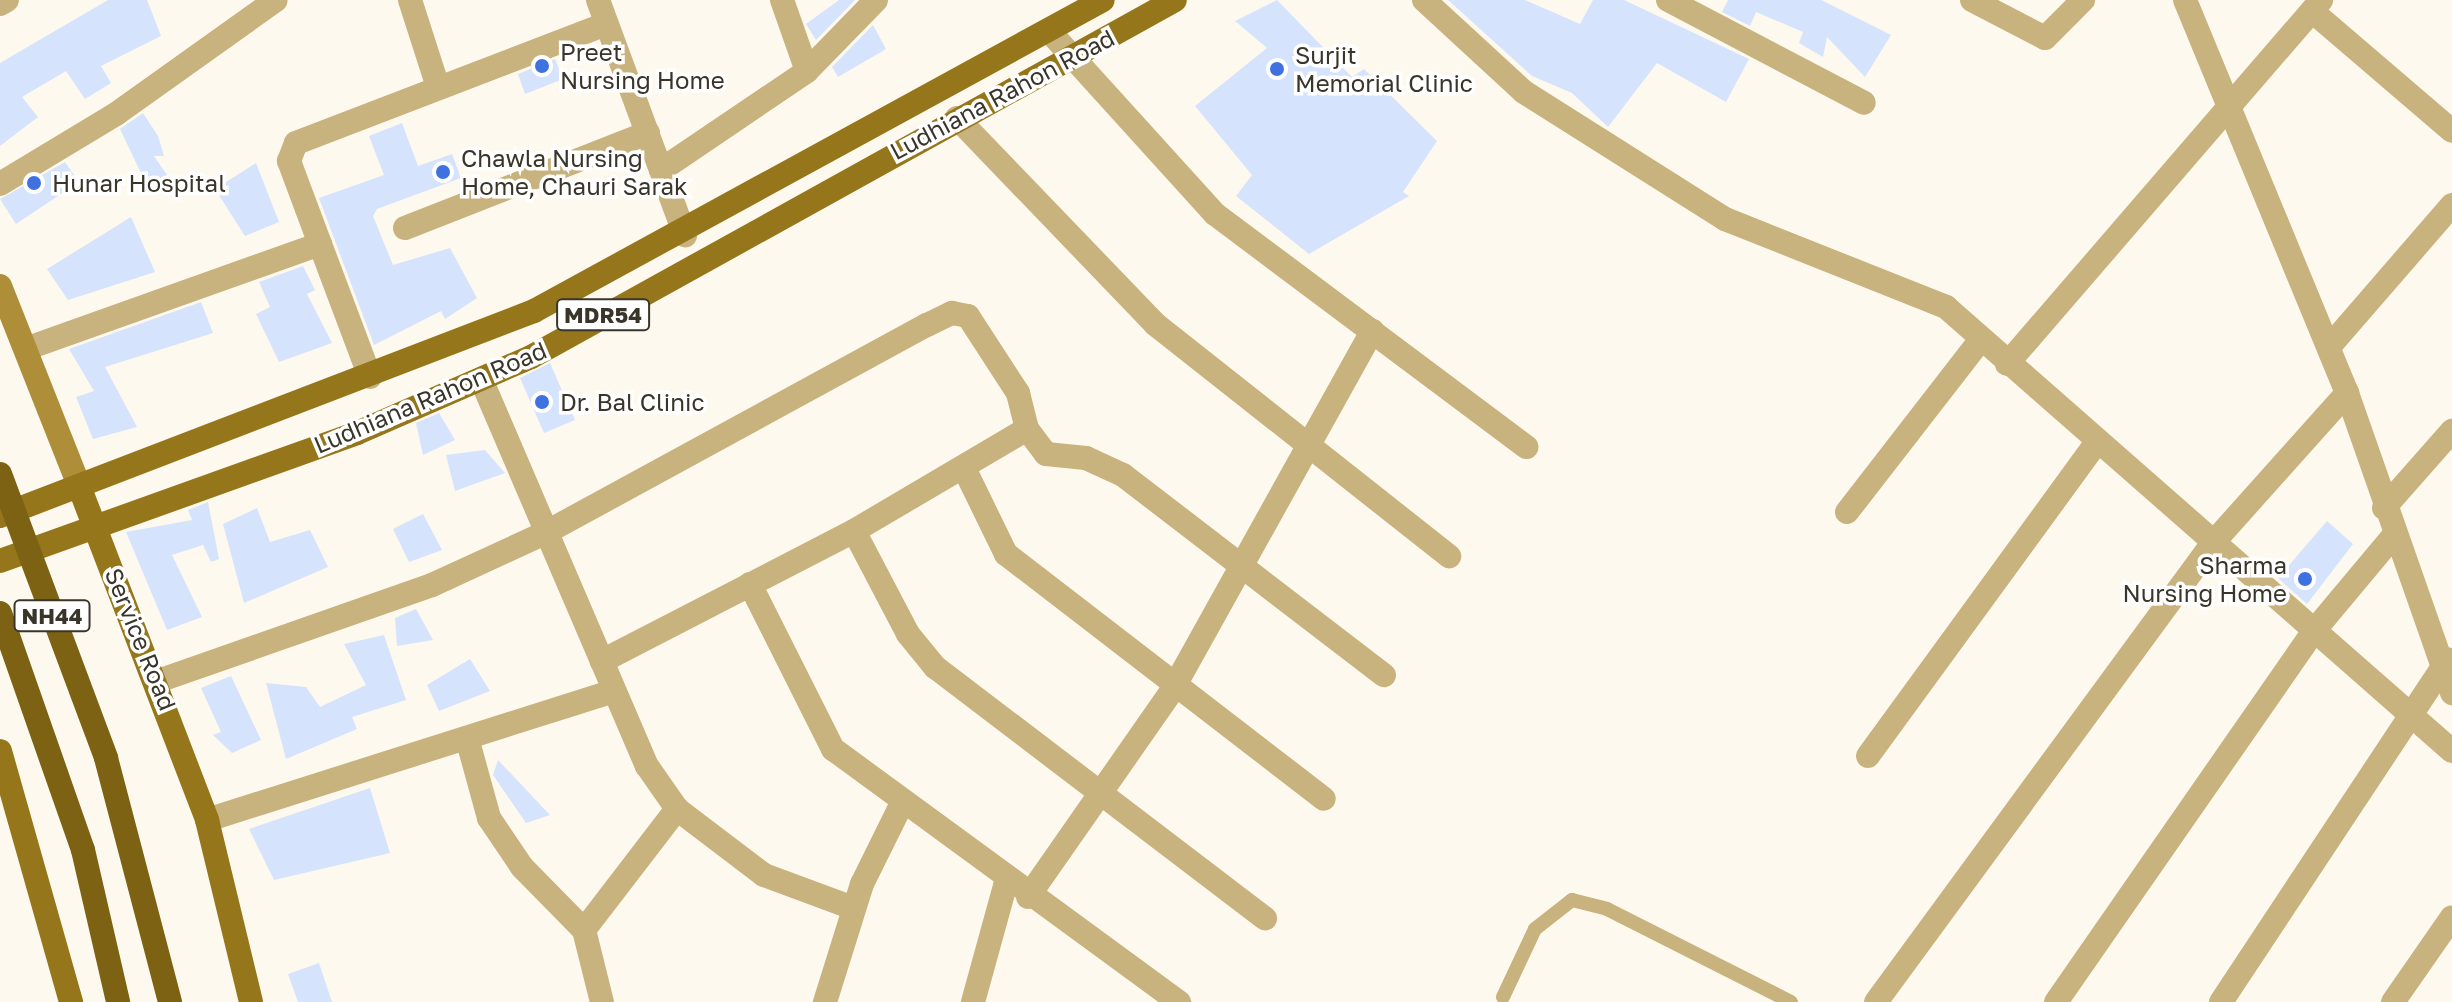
<!DOCTYPE html>
<html>
<head>
<meta charset="utf-8">
<style>
  body { margin:0 }
  #map { position:relative; width:2452px; height:1002px; overflow:hidden; background:#fef9ee; font-family:"Golos Text",sans-serif }
  div>[style] { position:absolute }
  .building>* { inset:0; background:#d5e3fd }
  .lane>* { height:14px; margin:-7px; padding:0 7px; transform-origin:7px; border-radius:7px; background:#c8b27e }
  .street>* { height:24px; margin:-12px; padding:0 12px; transform-origin:12px; border-radius:12px; background:#c8b27e }
  .secondary>* { height:24px; margin:-12px; padding:0 12px; transform-origin:12px; border-radius:12px; background:#ae8e39 }
  .primary>* { height:24px; margin:-12px; padding:0 12px; transform-origin:12px; border-radius:12px; background:#95761a }
  .highway>* { height:24px; margin:-12px; padding:0 12px; transform-origin:12px; border-radius:12px; background:#7d6213 }
  .dots>* { width:22px; height:22px; translate:-50% -50%; box-sizing:border-box; border:4px solid #fff; border-radius:50% }
  span { translate:-50% -50%; white-space:nowrap; text-align:center; line-height:1.15; -webkit-text-stroke:7px #fff; paint-order:stroke }
  .shield-label span { padding:2px 6px; background:#fff; border:2px solid; border-radius:6px; -webkit-text-stroke-width:0 }
  .shield-label { font-size:22px; color:#39352a; font-weight:700 }
  .poi-label { font-size:24px; color:#39352a }
  .left { translate:0 -50%; text-align:left }
  .right { translate:-100% -50%; text-align:right }
  .street-label { font-size:24px; color:#39352a }
</style>
</head>
<body>
<div id="map">
  <div class="building">
    <i style="clip-path:polygon(108px 0,147px 0,161px 36px,101px 66px,111px 83px,85px 99px,66px 71px,22px 97px,38px 117px,0 146px,0 63px)"></i>
    <i style="clip-path:polygon(839px 0,855px 0,816px 40px,806px 24px)"></i>
    <i style="clip-path:polygon(1277px 0,1352px 77px,1364px 69px,1437px 141px,1403px 192px,1409px 196px,1309px 254px,1236px 196px,1252px 175px,1195px 106px,1267px 48px,1235px 21px)"></i>
    <i style="clip-path:polygon(1448px 0,1525px 0,1580px 24px,1593px 0,1624px 0,1749px 59px,1726px 102px,1657px 63px,1608px 127px,1572px 93px,1532px 76px)"></i>
    <i style="clip-path:polygon(1728px 0,1821px 0,1891px 35px,1865px 77px,1827px 37px,1823px 57px,1799px 43px,1803px 32px,1756px 12px,1750px 26px,1722px 12px)"></i>
    <i style="clip-path:polygon(873px 25px,886px 49px,838px 77px,832px 67px)"></i>
    <i style="clip-path:polygon(555px 59px,563px 79px,525px 94px,518px 74px)"></i>
    <i style="clip-path:polygon(143px 113px,158px 136px,164px 156px,154px 156px,167px 175px,147px 186px,120px 129px)"></i>
    <i style="clip-path:polygon(402px 123px,418px 166px,452px 154px,461px 178px,377px 209px,373px 216px,393px 265px,450px 248px,477px 298px,445px 319px,441px 311px,374px 345px,319px 198px,384px 175px,369px 136px)"></i>
    <i style="clip-path:polygon(65px 162px,79px 182px,16px 224px,0 199px)"></i>
    <i style="clip-path:polygon(256px 163px,279px 222px,245px 236px,215px 189px)"></i>
    <i style="clip-path:polygon(131px 217px,155px 272px,68px 300px,47px 269px)"></i>
    <i style="clip-path:polygon(303px 266px,315px 290px,307px 294px,332px 343px,279px 362px,256px 314px,270px 307px,259px 282px)"></i>
    <i style="clip-path:polygon(201px 302px,213px 333px,105px 367px,137px 427px,93px 439px,76px 397px,94px 391px,69px 349px)"></i>
    <i style="clip-path:polygon(550px 363px,575px 420px,544px 433px,520px 378px)"></i>
    <i style="clip-path:polygon(439px 413px,455px 440px,423px 455px,416px 423px)"></i>
    <i style="clip-path:polygon(485px 450px,505px 473px,455px 491px,446px 455px)"></i>
    <i style="clip-path:polygon(208px 502px,219px 559px,211px 562px,203px 545px,172px 555px,202px 617px,167px 630px,126px 532px,192px 520px,188px 510px)"></i>
    <i style="clip-path:polygon(257px 508px,270px 542px,310px 530px,328px 567px,244px 603px,223px 524px)"></i>
    <i style="clip-path:polygon(423px 514px,442px 550px,409px 562px,393px 529px)"></i>
    <i style="clip-path:polygon(2327px 521px,2353px 544px,2307px 604px,2278px 578px)"></i>
    <i style="clip-path:polygon(416px 609px,433px 640px,397px 646px,395px 618px)"></i>
    <i style="clip-path:polygon(384px 635px,406px 700px,352px 717px,357px 729px,286px 759px,266px 683px,306px 687px,320px 707px,366px 685px,344px 644px)"></i>
    <i style="clip-path:polygon(470px 659px,490px 691px,439px 711px,427px 685px)"></i>
    <i style="clip-path:polygon(231px 676px,261px 740px,232px 753px,213px 735px,221px 732px,201px 688px)"></i>
    <i style="clip-path:polygon(498px 760px,550px 815px,526px 823px,493px 775px)"></i>
    <i style="clip-path:polygon(370px 788px,390px 853px,274px 880px,249px 829px)"></i>
    <i style="clip-path:polygon(319px 963px,332px 1002px,298px 1002px,288px 974px)"></i>
  </div>
  <div class="lane">
    <i style="left:1503px;top:997px;width:75px;rotate:-64.8deg"></i>
    <i style="left:1535px;top:929px;width:47px;rotate:-38.1deg"></i>
    <i style="left:1572px;top:900px;width:36px;rotate:14deg"></i>
    <i style="left:1607px;top:909px;width:206px;rotate:26.8deg"></i>
  </div>
  <div class="street">
    <i style="left:410px;top:0;width:91px;rotate:72.2deg"></i>
    <i style="left:598px;top:0;width:251px;rotate:69.7deg"></i>
    <i style="left:782px;top:0;width:75px;rotate:70.6deg"></i>
    <i style="left:1424px;top:0;width:136px;rotate:42.6deg"></i>
    <i style="left:1524px;top:92px;width:238px;rotate:32.3deg"></i>
    <i style="left:1725px;top:219px;width:238px;rotate:21.7deg"></i>
    <i style="left:1946px;top:307px;width:673px;rotate:41.27deg"></i>
    <i style="left:1668px;top:0;width:221px;rotate:27.7deg"></i>
    <i style="left:1972px;top:0;width:82px;rotate:27.5deg"></i>
    <i style="left:2045px;top:38px;width:54px;rotate:-45deg"></i>
    <i style="left:2185px;top:0;width:425px;rotate:67.6deg"></i>
    <i style="left:2347px;top:393px;width:318px;rotate:70.7deg"></i>
    <i style="left:0;top:4px;width:8px;rotate:-30deg"></i>
    <i style="left:2312px;top:11px;width:184px;rotate:40.6deg"></i>
    <i style="left:1049px;top:31px;width:247px;rotate:47.8deg"></i>
    <i style="left:1215px;top:214px;width:389px;rotate:36.8deg"></i>
    <i style="left:957px;top:118px;width:286px;rotate:46.1deg"></i>
    <i style="left:1155px;top:324px;width:375px;rotate:38.3deg"></i>
    <i style="left:661px;top:170px;width:176px;rotate:-34.1deg"></i>
    <i style="left:807px;top:71px;width:99px;rotate:-45.8deg"></i>
    <i style="left:0;top:184px;width:135px;rotate:-31.1deg"></i>
    <i style="left:116px;top:114px;width:196px;rotate:-35.5deg"></i>
    <i style="left:405px;top:228px;width:261px;rotate:-21.4deg"></i>
    <i style="left:320px;top:244px;width:89px;rotate:-110.5deg"></i>
    <i style="left:289px;top:161px;width:19px;rotate:-69deg"></i>
    <i style="left:296px;top:143px;width:332px;rotate:-21deg"></i>
    <i style="left:2329px;top:347px;width:188px;rotate:-49.1deg"></i>
    <i style="left:28px;top:348px;width:310px;rotate:-19.6deg"></i>
    <i style="left:320px;top:244px;width:142px;rotate:69.4deg"></i>
    <i style="left:2007px;top:364px;width:481px;rotate:-49.2deg"></i>
    <i style="left:481px;top:379px;width:421px;rotate:66.8deg"></i>
    <i style="left:647px;top:766px;width:52px;rotate:55.1deg"></i>
    <i style="left:677px;top:809px;width:109px;rotate:37.2deg"></i>
    <i style="left:764px;top:875px;width:95px;rotate:20.3deg"></i>
    <i style="left:1027px;top:429px;width:31px;rotate:53deg"></i>
    <i style="left:1046px;top:454px;width:40px;rotate:5.7deg"></i>
    <i style="left:1086px;top:458px;width:41px;rotate:24.7deg"></i>
    <i style="left:1123px;top:475px;width:329px;rotate:37.5deg"></i>
    <i style="left:964px;top:468px;width:96px;rotate:64deg"></i>
    <i style="left:1006px;top:554px;width:401px;rotate:37.6deg"></i>
    <i style="left:2384px;top:508px;width:103px;rotate:-48.6deg"></i>
    <i style="left:1847px;top:512px;width:219px;rotate:-52.2deg"></i>
    <i style="left:854px;top:531px;width:116px;rotate:62.3deg"></i>
    <i style="left:908px;top:634px;width:43px;rotate:50.7deg"></i>
    <i style="left:935px;top:667px;width:415px;rotate:37.3deg"></i>
    <i style="left:750px;top:584px;width:185px;rotate:63.3deg"></i>
    <i style="left:833px;top:749px;width:429px;rotate:36.2deg"></i>
    <i style="left:158px;top:681px;width:290px;rotate:-19.3deg"></i>
    <i style="left:432px;top:585px;width:124px;rotate:-24.7deg"></i>
    <i style="left:545px;top:533px;width:435px;rotate:-28.6deg"></i>
    <i style="left:927px;top:325px;width:28px;rotate:-26deg"></i>
    <i style="left:952px;top:313px;width:16px;rotate:11deg"></i>
    <i style="left:968px;top:316px;width:92px;rotate:57deg"></i>
    <i style="left:1018px;top:393px;width:37px;rotate:76deg"></i>
    <i style="left:1027px;top:429px;width:201px;rotate:149.5deg"></i>
    <i style="left:854px;top:531px;width:284px;rotate:152.7deg"></i>
    <i style="left:467px;top:738px;width:83px;rotate:74.6deg"></i>
    <i style="left:489px;top:818px;width:59px;rotate:56deg"></i>
    <i style="left:522px;top:867px;width:88px;rotate:45.5deg"></i>
    <i style="left:584px;top:930px;width:74px;rotate:76deg"></i>
    <i style="left:1868px;top:756px;width:389px;rotate:-53.9deg"></i>
    <i style="left:207px;top:820px;width:426px;rotate:-17.6deg"></i>
    <i style="left:1028px;top:897px;width:254px;rotate:-55.1deg"></i>
    <i style="left:1173px;top:689px;width:410px;rotate:-60.9deg"></i>
    <i style="left:584px;top:930px;width:153px;rotate:-52.5deg"></i>
    <i style="left:825px;top:1002px;width:124px;rotate:-72.6deg"></i>
    <i style="left:862px;top:884px;width:88px;rotate:-63.7deg"></i>
    <i style="left:973px;top:1002px;width:124px;rotate:-74.6deg"></i>
    <i style="left:1876px;top:1002px;width:568px;rotate:-53.74deg"></i>
    <i style="left:2212px;top:544px;width:203px;rotate:-48.2deg"></i>
    <i style="left:2056px;top:1002px;width:450px;rotate:-55.2deg"></i>
    <i style="left:2313px;top:632px;width:126px;rotate:-50.1deg"></i>
    <i style="left:2221px;top:1002px;width:411px;rotate:-56.5deg"></i>
    <i style="left:2393px;top:1002px;width:103px;rotate:-55.2deg"></i>
  </div>
  <div class="secondary">
    <i style="left:0;top:286px;width:215px;rotate:68.4deg"></i>
  </div>
  <div class="primary">
    <i style="left:79px;top:486px;width:358px;rotate:69deg"></i>
    <i style="left:207px;top:820px;width:187px;rotate:76.4deg"></i>
    <i style="left:0;top:516px;width:572px;rotate:-21deg"></i>
    <i style="left:534px;top:311px;width:648px;rotate:-28.66deg"></i>
    <i style="left:0;top:561px;width:379px;rotate:-19.7deg"></i>
    <i style="left:357px;top:433px;width:190px;rotate:-23.6deg"></i>
    <i style="left:531px;top:357px;width:736px;rotate:-29deg"></i>
    <i style="left:0;top:751px;width:261px;rotate:74.2deg"></i>
  </div>
  <div class="highway">
    <i style="left:0;top:474px;width:303px;rotate:69.5deg"></i>
    <i style="left:106px;top:758px;width:252px;rotate:75.3deg"></i>
    <i style="left:0;top:613px;width:251px;rotate:70.7deg"></i>
    <i style="left:83px;top:850px;width:156px;rotate:77deg"></i>
  </div>
  <div class="dots">
    <i style="left:542px;top:66px;background:#3f71e1"></i>
    <i style="left:1277px;top:69px;background:#3f71e1"></i>
    <i style="left:443px;top:172px;background:#3f71e1"></i>
    <i style="left:34px;top:183px;background:#3f71e1"></i>
    <i style="left:542px;top:402px;background:#3f71e1"></i>
    <i style="left:2305px;top:579px;background:#3f71e1"></i>
  </div>
  <div class="shield-label">
    <span style="left:603px;top:315px">MDR54</span>
    <span style="left:52px;top:616px">NH44</span>
  </div>
  <div class="poi-label">
    <span class="left" style="left:560px;top:66px">Preet<br>Nursing Home</span>
    <span class="left" style="left:1295px;top:69px">Surjit<br>Memorial Clinic</span>
    <span class="left" style="left:461px;top:172px">Chawla Nursing<br>Home, Chauri Sarak</span>
    <span class="left" style="left:52px;top:183px">Hunar Hospital</span>
    <span class="left" style="left:560px;top:402px">Dr. Bal Clinic</span>
    <span class="right" style="left:2287px;top:579px">Sharma<br>Nursing Home</span>
  </div>
  <div class="street-label">
    <span style="left:1002px;top:94px;rotate:-28deg">Ludhiana Rahon Road</span>
    <span style="left:430px;top:397px;rotate:-23deg">Ludhiana Rahon Road</span>
    <span style="left:141px;top:639px;rotate:68deg">Service Road</span>
  </div>
</div>
</body>
</html>
